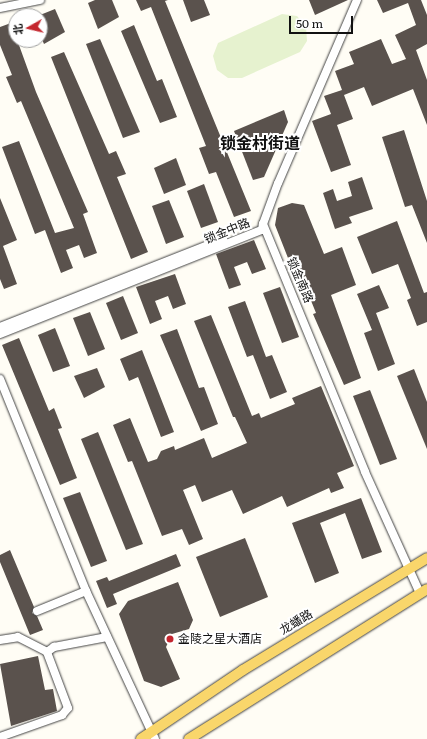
<!DOCTYPE html>
<html>
<head>
<meta charset="utf-8">
<style>
  body { margin:0 }
  #map { position:relative; width:427px; height:739px; overflow:hidden; background:#fffdf5; font-family:Literata,"Noto Sans SC",serif }
  div>[style] { position:absolute }
  .pitch>* { inset:0; background:#e6f2cf }
  .building>* { inset:0; background:#5a524d }
  .roads { filter:drop-shadow(0 0 1px #444) drop-shadow(0 0 1px #444) }
  .minor>* { height:8px; margin:-4px; padding:0 4px; transform-origin:4px; border-radius:4px; background:#fff }
  .major>* { height:10px; margin:-5px; padding:0 5px; transform-origin:5px; border-radius:5px; background:#f9d66b }
  .dots>* { width:11px; height:11px; translate:-50% -50%; box-sizing:border-box; border:2px solid #fff; border-radius:50% }
  span { translate:-50% -50%; white-space:nowrap; text-align:center; line-height:1.15; -webkit-text-stroke:4px #fff; paint-order:stroke }
  .street-label { font-size:12px; color:#111 }
  .poi-label { font-size:12px; color:#111 }
  .left { translate:0 -50%; text-align:left }
  .district-label { font-size:16px; color:#111; font-weight:700 }
  .north { position:absolute; left:8px; top:8px; width:40px; height:40px; box-sizing:border-box; background:#fff; border:1px solid #a0a0a0; border-radius:50%; rotate:262deg; font-size:11px; font-weight:700; line-height:16px; text-align:center; color:#111 }
  .north::after { content:''; display:block; margin:auto; width:14px; height:18px; background:#c4262e; clip-path:polygon(50% 0,100% 100%,50% 72%,0 100%) }
  .scale { position:absolute; left:289px; top:16px; width:64px; height:18px; box-sizing:border-box; border:2px solid #111; border-top:0; padding-left:5px; font-size:12px; line-height:14px; white-space:nowrap; color:#111; -webkit-text-stroke:3px #fff; paint-order:stroke }
</style>
</head>
<body>
<div id="map">
  <div class="pitch">
    <i style="clip-path:polygon(282px 14px,297px 16px,306px 27px,307px 41px,300px 52px,242px 78px,228px 78px,217px 70px,213px 56px,218px 43px)"></i>
  </div>
  <div class="building">
    <i style="clip-path:polygon(95px 0,112px 0,119px 17px,98px 29px,88px 3px)"></i>
    <i style="clip-path:polygon(136px 0,168px 0,165px 1px,251px 211px,234px 217px,216px 172px,209px 174px,199px 148px,206px 146px,151px 7px,141px 11px)"></i>
    <i style="clip-path:polygon(183px 0,204px 0,210px 15px,191px 22px)"></i>
    <i style="clip-path:polygon(309px 0,348px 0,315px 15px)"></i>
    <i style="clip-path:polygon(377px 0,421px 0,427px 15px,427px 44px,416px 50px,427px 80px,427px 125px,413px 89px,372px 106px,364px 87px,344px 95px,353px 119px,337px 125px,351px 165px,331px 172px,312px 121px,331px 114px,324px 96px,342px 90px,335px 71px,354px 64px,349px 52px,381px 39px,392px 64px,406px 59px,395px 35px,416px 25px,408px 3px,383px 13px)"></i>
    <i style="clip-path:polygon(55px 9px,65px 32px,44px 44px,40px 35px,40px 15px)"></i>
    <i style="clip-path:polygon(11px 23px,36px 92px,88px 212px,83px 214px,97px 253px,84px 258px,79px 245px,66px 250px,73px 268px,61px 273px,45px 230px,35px 234px,2px 147px,19px 141px,55px 233px,74px 228px,21px 101px,17px 103px,6px 77px,12px 75px,0 45px,0 27px)"></i>
    <i style="clip-path:polygon(134px 25px,157px 81px,162px 79px,177px 117px,160px 123px,121px 31px)"></i>
    <i style="clip-path:polygon(100px 39px,140px 132px,123px 138px,86px 44px)"></i>
    <i style="clip-path:polygon(64px 52px,109px 154px,116px 151px,126px 174px,117px 177px,148px 252px,131px 259px,51px 57px)"></i>
    <i style="clip-path:polygon(284px 110px,288px 122px,264px 177px,253px 180px,234px 131px)"></i>
    <i style="clip-path:polygon(404px 130px,427px 201px,427px 243px,412px 205px,405px 207px,382px 137px)"></i>
    <i style="clip-path:polygon(176px 158px,186px 185px,164px 194px,154px 168px)"></i>
    <i style="clip-path:polygon(362px 177px,373px 209px,349px 217px,352px 223px,335px 229px,323px 193px,333px 189px,337px 201px,352px 196px,348px 182px)"></i>
    <i style="clip-path:polygon(204px 184px,218px 222px,201px 228px,187px 191px)"></i>
    <i style="clip-path:polygon(0 198px,17px 240px,3px 246px,17px 284px,4px 289px,0 279px)"></i>
    <i style="clip-path:polygon(169px 200px,184px 237px,166px 244px,152px 206px)"></i>
    <i style="clip-path:polygon(292px 203px,304px 205px,324px 254px,342px 247px,356px 285px,331px 295px,361px 378px,344px 385px,313px 314px,316px 313px,293px 256px,288px 258px,275px 225px,278px 208px)"></i>
    <i style="clip-path:polygon(397px 221px,424px 293px,427px 292px,427px 322px,417px 326px,407px 300px,411px 298px,398px 264px,372px 274px,357px 237px)"></i>
    <i style="clip-path:polygon(254px 240px,266px 269px,252px 274px,247px 262px,234px 267px,241px 285px,229px 289px,216px 254px)"></i>
    <i style="clip-path:polygon(175px 274px,186px 304px,173px 309px,168px 296px,155px 301px,162px 319px,150px 324px,136px 287px)"></i>
    <i style="clip-path:polygon(379px 285px,389px 308px,376px 313px,395px 364px,378px 371px,364px 333px,372px 330px,357px 294px)"></i>
    <i style="clip-path:polygon(280px 287px,299px 337px,282px 343px,263px 293px)"></i>
    <i style="clip-path:polygon(123px 296px,138px 333px,121px 340px,106px 303px)"></i>
    <i style="clip-path:polygon(245px 301px,266px 357px,272px 355px,287px 392px,270px 399px,253px 355px,247px 357px,228px 307px)"></i>
    <i style="clip-path:polygon(90px 312px,105px 349px,88px 356px,73px 318px)"></i>
    <i style="clip-path:polygon(211px 315px,252px 416px,259px 413px,261px 418px,295px 404px,292px 398px,321px 386px,354px 466px,337px 473px,344px 488px,331px 493px,329px 488px,287px 507px,282px 496px,243px 514px,232px 490px,202px 502px,195px 485px,183px 490px,203px 539px,189px 545px,182px 529px,162px 536px,132px 461px,128px 462px,113px 425px,130px 418px,148px 462px,157px 459px,161px 451px,174px 446px,175px 450px,204px 438px,212px 458px,247px 443px,235px 417px,233px 417px,194px 321px)"></i>
    <i style="clip-path:polygon(55px 328px,70px 366px,53px 372px,38px 335px)"></i>
    <i style="clip-path:polygon(177px 329px,199px 388px,204px 387px,218px 424px,201px 431px,160px 335px)"></i>
    <i style="clip-path:polygon(19px 338px,49px 411px,54px 408px,62px 428px,58px 429px,77px 478px,60px 485px,2px 345px)"></i>
    <i style="clip-path:polygon(142px 350px,174px 432px,161px 437px,138px 377px,129px 381px,120px 359px)"></i>
    <i style="clip-path:polygon(97px 368px,105px 387px,84px 398px,74px 376px)"></i>
    <i style="clip-path:polygon(414px 369px,427px 402px,427px 449px,397px 376px)"></i>
    <i style="clip-path:polygon(370px 390px,397px 459px,380px 465px,353px 396px)"></i>
    <i style="clip-path:polygon(98px 432px,143px 544px,126px 550px,81px 439px)"></i>
    <i style="clip-path:polygon(80px 492px,107px 561px,91px 567px,63px 498px)"></i>
    <i style="clip-path:polygon(361px 498px,382px 552px,362px 559px,345px 513px,320px 523px,339px 573px,315px 583px,292px 523px)"></i>
    <i style="clip-path:polygon(245px 538px,268px 597px,220px 617px,196px 557px)"></i>
    <i style="clip-path:polygon(10px 550px,34px 607px,32px 613px,37px 616px,43px 630px,30px 635px,0 562px,0 555px)"></i>
    <i style="clip-path:polygon(176px 554px,181px 566px,113px 594px,117px 604px,107px 608px,96px 581px,107px 577px,109px 581px)"></i>
    <i style="clip-path:polygon(178px 582px,193px 620px,189px 629px,172px 634px,166px 647px,180px 679px,161px 687px,144px 681px,119px 614px,128px 601px)"></i>
    <i style="clip-path:polygon(38px 656px,45px 690px,53px 689px,57px 711px,11px 726px,0 664px)"></i>
  </div>
  <div class="roads">
    <div class="minor">
      <i style="left:357px;top:0;width:199px;rotate:113.3deg"></i>
      <i style="left:278px;top:183px;width:44px;rotate:110.1deg"></i>
      <i style="left:263px;top:224px;width:268px;rotate:67.6deg"></i>
      <i style="left:365px;top:472px;width:133px;rotate:65.6deg"></i>
      <i style="left:0;top:8px;width:41px;rotate:-11.3deg"></i>
      <i style="left:0;top:327px;width:240px;rotate:-21.5deg"></i>
      <i style="left:0;top:334px;width:282px;rotate:-21.7deg"></i>
      <i style="left:262px;top:230px;width:6px;rotate:-81deg"></i>
      <i style="left:0;top:379px;width:229px;rotate:67.9deg"></i>
      <i style="left:86px;top:591px;width:163px;rotate:65deg"></i>
      <i style="left:37px;top:611px;width:53px;rotate:-22.2deg"></i>
      <i style="left:0;top:640px;width:18px;rotate:-9deg"></i>
      <i style="left:18px;top:637px;width:33px;rotate:27deg"></i>
      <i style="left:0;top:737px;width:66px;rotate:-19.5deg"></i>
      <i style="left:62px;top:715px;width:9px;rotate:-49deg"></i>
      <i style="left:68px;top:708px;width:60px;rotate:-110.6deg"></i>
      <i style="left:47px;top:652px;width:9px;rotate:-36deg"></i>
      <i style="left:54px;top:647px;width:54px;rotate:-10.7deg"></i>
    </div>
    <div class="major">
      <i style="left:141px;top:739px;width:123px;rotate:-34.1deg"></i>
      <i style="left:243px;top:670px;width:215px;rotate:-31.3deg"></i>
      <i style="left:189px;top:739px;width:281px;rotate:-32.2deg"></i>
    </div>
  </div>
  <div class="dots">
    <i style="left:170px;top:639px;background:#c4262e"></i>
  </div>
  <div class="street-label">
    <span style="left:227px;top:231px;rotate:-22deg">锁金中路</span>
    <span style="left:300px;top:280px;rotate:67deg">锁金南路</span>
    <span style="left:296px;top:622px;rotate:-31deg">龙蟠路</span>
  </div>
  <div class="poi-label">
    <span class="left" style="left:178px;top:639px">金陵之星大酒店</span>
  </div>
  <div class="district-label">
    <span style="left:260px;top:142px">锁金村街道</span>
  </div>
  <div class="north">北</div>
  <div class="scale">50 m</div>
</div>
</body>
</html>
